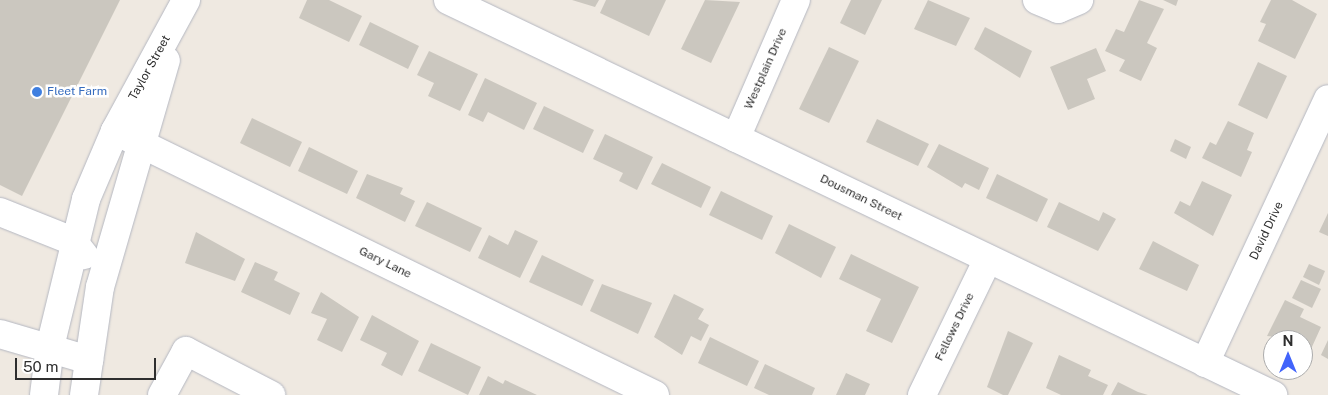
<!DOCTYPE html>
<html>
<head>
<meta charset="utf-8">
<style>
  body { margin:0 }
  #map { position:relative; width:1328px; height:395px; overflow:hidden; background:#efe9e1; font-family:"Public Sans",sans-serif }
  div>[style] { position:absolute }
  .building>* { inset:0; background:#cbc7bf }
  .roads { filter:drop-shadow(0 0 1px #b4b7c1) drop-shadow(0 0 1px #b4b7c1) }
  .minor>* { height:28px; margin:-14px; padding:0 14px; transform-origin:14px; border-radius:14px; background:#fff }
  .dots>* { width:14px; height:14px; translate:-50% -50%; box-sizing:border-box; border:2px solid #fff; border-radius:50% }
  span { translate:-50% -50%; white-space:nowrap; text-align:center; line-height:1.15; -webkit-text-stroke:5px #fff; paint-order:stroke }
  .street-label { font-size:12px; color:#2e2e2e }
  .shop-label { font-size:12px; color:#366cbe }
  .left { translate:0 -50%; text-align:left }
  .north { position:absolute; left:1263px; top:330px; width:50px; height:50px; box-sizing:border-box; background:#fff; border:1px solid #ababab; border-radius:50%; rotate:0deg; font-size:14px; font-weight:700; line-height:20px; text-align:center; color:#2e2e2e }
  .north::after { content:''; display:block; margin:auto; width:18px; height:22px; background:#4264fb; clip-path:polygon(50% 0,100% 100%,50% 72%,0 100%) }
  .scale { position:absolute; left:15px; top:358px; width:141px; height:22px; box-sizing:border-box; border:2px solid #2e2e2e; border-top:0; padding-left:6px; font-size:15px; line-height:18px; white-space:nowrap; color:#2e2e2e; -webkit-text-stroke:4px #fff; paint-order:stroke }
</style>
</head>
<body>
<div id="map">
  <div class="building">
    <i style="clip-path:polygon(0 0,120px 0,22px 196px,0 185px)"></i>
    <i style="clip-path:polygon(307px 0,329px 0,362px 16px,349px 42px,299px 18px)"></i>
    <i style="clip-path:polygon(572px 0,599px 0,595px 7px)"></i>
    <i style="clip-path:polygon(606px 0,666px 0,649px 36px,600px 13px)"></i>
    <i style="clip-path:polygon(705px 0,740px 2px,711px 63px,681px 49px)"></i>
    <i style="clip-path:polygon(851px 0,882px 0,865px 35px,840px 23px)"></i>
    <i style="clip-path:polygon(928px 0,970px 18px,956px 46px,914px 29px)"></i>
    <i style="clip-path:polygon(1139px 0,1164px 9px,1147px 43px,1157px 48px,1141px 81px,1119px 71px,1125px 60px,1105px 51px,1116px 29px,1124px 32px)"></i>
    <i style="clip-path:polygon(1163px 0,1178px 0,1176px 6px)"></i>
    <i style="clip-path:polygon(1271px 0,1292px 0,1317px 14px,1295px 59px,1258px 41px,1266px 24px,1260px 22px)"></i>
    <i style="clip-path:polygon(370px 22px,419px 46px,408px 69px,359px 45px)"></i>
    <i style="clip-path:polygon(985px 27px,1032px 51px,1020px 78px,974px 49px)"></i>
    <i style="clip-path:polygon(829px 47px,859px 61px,829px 123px,799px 109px)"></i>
    <i style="clip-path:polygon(1096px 48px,1106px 71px,1087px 79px,1095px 99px,1068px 110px,1050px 67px)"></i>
    <i style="clip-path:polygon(429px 51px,478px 74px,460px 111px,428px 96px,434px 83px,417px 75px)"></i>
    <i style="clip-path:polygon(1258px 62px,1287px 76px,1267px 119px,1238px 105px)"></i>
    <i style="clip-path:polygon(485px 78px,537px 103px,524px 130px,488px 112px,483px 122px,468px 115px)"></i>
    <i style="clip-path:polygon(544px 106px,594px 130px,583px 153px,533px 129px)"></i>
    <i style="clip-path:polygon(252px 118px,302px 142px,290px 167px,240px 143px)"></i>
    <i style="clip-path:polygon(877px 119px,929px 144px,918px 166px,866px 142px)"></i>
    <i style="clip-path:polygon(1228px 121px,1254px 133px,1247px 150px,1252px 152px,1241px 177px,1202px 158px,1210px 142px,1216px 145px)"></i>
    <i style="clip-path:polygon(605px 134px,653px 157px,637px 190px,619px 181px,623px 173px,593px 159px)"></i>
    <i style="clip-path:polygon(1175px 139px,1191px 147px,1186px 159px,1170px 151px)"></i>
    <i style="clip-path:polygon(939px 144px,989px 168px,979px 190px,965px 183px,962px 188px,927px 167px)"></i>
    <i style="clip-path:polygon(309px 147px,358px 171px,347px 194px,298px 171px)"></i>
    <i style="clip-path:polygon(662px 163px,711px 187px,701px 208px,651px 184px)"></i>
    <i style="clip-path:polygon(367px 174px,403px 188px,400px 194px,415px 201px,405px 222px,356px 198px)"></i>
    <i style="clip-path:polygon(997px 174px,1048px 199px,1037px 222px,986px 198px)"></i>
    <i style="clip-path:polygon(1202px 181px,1232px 195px,1213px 236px,1174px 213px,1180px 201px,1190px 206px)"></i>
    <i style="clip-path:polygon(721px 191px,773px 216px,762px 240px,709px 215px)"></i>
    <i style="clip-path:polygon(427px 202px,482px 228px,470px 252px,415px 226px)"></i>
    <i style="clip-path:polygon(1059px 202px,1099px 221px,1103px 212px,1116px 219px,1098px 251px,1047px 227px)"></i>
    <i style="clip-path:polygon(1328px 213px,1328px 236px,1319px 232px)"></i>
    <i style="clip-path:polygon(789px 224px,836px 247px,821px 278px,775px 253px)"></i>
    <i style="clip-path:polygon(515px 230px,538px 241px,520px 278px,478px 258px,489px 235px,508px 245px)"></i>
    <i style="clip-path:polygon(196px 232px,245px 259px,235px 281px,185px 263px)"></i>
    <i style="clip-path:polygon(1153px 241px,1199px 265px,1187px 291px,1139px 269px)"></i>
    <i style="clip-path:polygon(851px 254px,919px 287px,892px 343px,866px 331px,881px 299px,839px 279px)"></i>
    <i style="clip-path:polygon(542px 255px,594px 280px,582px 306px,529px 282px)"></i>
    <i style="clip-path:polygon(255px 262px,278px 272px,274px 280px,300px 293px,290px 315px,241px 292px)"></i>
    <i style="clip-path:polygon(1309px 264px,1325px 271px,1319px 285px,1303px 277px)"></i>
    <i style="clip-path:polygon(1301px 280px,1321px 289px,1312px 308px,1292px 298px)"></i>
    <i style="clip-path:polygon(602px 284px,652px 303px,638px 334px,590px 311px)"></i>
    <i style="clip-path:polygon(321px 292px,359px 317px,342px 352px,317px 340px,327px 319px,311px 313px)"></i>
    <i style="clip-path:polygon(674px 294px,704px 309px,698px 319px,709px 325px,701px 341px,691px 336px,682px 355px,654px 337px)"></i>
    <i style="clip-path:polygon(1285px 300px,1304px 309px,1300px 317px,1321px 327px,1311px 349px,1303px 340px,1267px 336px)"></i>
    <i style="clip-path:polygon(372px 315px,419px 341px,402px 376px,381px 365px,387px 353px,360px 340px)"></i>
    <i style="clip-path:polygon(1008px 331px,1033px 343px,1008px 395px,1003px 395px,987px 387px)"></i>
    <i style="clip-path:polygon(710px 337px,759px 361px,747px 386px,698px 363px)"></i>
    <i style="clip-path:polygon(1328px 340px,1328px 359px,1321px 355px)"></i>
    <i style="clip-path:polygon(431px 343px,481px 367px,468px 395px,418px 371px)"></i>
    <i style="clip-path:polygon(1059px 355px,1091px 370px,1088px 376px,1108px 385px,1103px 395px,1061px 395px,1046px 388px)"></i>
    <i style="clip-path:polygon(765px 364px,815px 388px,812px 395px,769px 395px,754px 388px)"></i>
    <i style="clip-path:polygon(846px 373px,870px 384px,865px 395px,836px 395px)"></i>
    <i style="clip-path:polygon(488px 376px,503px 384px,505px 380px,537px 395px,479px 395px)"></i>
    <i style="clip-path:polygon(1118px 382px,1138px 392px,1148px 395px,1111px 395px)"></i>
  </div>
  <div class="roads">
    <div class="minor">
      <i style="left:448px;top:0;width:915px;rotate:25.58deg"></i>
      <i style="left:1037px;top:0;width:23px;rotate:23deg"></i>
      <i style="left:1058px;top:9px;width:23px;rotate:-23deg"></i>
      <i style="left:115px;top:131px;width:601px;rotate:26.05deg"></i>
      <i style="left:736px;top:138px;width:150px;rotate:-66.5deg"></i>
      <i style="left:0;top:212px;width:79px;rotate:21.7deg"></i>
      <i style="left:73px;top:241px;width:18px;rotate:52deg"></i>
      <i style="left:0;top:334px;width:93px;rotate:16.3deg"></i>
      <i style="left:1205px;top:363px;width:291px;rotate:-65deg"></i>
      <i style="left:44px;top:395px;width:48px;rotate:-82.9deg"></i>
      <i style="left:50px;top:347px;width:152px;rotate:-76.3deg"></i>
      <i style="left:86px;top:199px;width:74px;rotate:-66.9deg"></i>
      <i style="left:115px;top:131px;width:149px;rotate:-61.5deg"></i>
      <i style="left:84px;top:395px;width:109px;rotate:-81.6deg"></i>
      <i style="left:100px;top:287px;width:236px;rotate:-73.8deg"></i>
      <i style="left:162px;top:395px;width:50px;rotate:-61.4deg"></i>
      <i style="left:186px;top:351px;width:96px;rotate:27.4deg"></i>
      <i style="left:922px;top:395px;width:151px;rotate:-64.1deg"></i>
    </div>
  </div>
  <div class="dots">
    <i style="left:37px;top:92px;background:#3f7fe0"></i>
  </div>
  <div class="street-label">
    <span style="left:150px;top:68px;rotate:-61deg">Taylor Street</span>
    <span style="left:766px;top:69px;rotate:-66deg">Westplain Drive</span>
    <span style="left:861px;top:198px;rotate:26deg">Dousman Street</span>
    <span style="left:1267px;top:231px;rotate:-65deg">David Drive</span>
    <span style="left:385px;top:263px;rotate:26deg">Gary Lane</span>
    <span style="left:955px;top:327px;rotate:-64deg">Fellows Drive</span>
  </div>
  <div class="shop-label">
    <span class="left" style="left:47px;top:92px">Fleet Farm</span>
  </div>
  <div class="north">N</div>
  <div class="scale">50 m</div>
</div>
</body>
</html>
